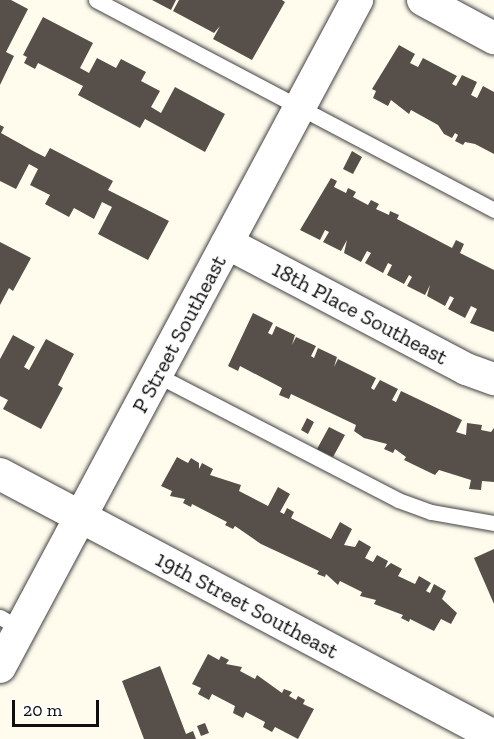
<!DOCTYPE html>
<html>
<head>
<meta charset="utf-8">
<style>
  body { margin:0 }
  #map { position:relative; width:494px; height:739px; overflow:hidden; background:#fffcee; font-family:"Zilla Slab",serif }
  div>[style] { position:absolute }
  .building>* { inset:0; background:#574f49 }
  .roads { filter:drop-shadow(0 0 2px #414141) drop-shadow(0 0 2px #414141) }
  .service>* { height:15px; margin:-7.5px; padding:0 7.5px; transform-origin:7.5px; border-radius:7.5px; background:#fff }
  .minor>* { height:32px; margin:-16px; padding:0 16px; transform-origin:16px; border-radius:16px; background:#fff }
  span { translate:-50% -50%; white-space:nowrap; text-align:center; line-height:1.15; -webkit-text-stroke:6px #fff; paint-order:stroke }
  .street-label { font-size:22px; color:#0e0e0e }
  .scale { position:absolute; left:12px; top:700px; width:87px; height:27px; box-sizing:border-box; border:3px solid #0e0e0e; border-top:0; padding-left:8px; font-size:18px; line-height:21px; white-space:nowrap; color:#0e0e0e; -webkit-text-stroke:4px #fff; paint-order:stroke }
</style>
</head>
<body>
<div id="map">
  <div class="building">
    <i style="clip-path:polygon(0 0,11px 0,28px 9px,6px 52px,14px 56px,0 85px)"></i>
    <i style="clip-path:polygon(152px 0,176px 0,171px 10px)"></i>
    <i style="clip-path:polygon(179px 0,282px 0,285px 2px,252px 60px,213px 39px,220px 26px,214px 33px,173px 11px)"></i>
    <i style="clip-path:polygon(43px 17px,93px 43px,80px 68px,89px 73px,97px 58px,116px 68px,121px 59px,146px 72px,141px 81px,160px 91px,151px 107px,161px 113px,175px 87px,225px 114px,205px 152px,145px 119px,140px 128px,78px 95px,83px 86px,38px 63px,35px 69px,24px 63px,27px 57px,23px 55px)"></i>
    <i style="clip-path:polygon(399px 45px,415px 54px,410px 63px,418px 67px,423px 58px,457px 76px,452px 84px,456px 86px,462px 75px,477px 82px,471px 95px,477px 98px,483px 86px,494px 92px,494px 154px,475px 144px,465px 142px,463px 145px,455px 141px,458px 135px,455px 133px,452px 138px,444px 134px,438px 125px,411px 110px,409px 114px,391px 100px,388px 106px,373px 98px,376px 91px,372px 89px)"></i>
    <i style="clip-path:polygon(0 125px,4px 127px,1px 133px,35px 152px,45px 157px,50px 148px,113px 181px,108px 190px,169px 221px,148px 260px,98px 234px,112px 207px,102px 202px,94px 219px,74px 208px,69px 217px,45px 204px,50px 195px,30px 185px,38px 169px,29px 164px,16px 189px,0 181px)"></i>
    <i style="clip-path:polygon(352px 151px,362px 157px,353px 174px,343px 169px)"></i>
    <i style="clip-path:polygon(331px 178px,337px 181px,334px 187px,346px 193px,348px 188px,356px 192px,353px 197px,368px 205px,371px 200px,379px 204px,376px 209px,389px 215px,390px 211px,399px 215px,397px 219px,452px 248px,456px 240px,464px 244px,460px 253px,494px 270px,494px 332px,470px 323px,477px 309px,471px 306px,465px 318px,448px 309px,454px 298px,450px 296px,445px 306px,427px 296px,430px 285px,425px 295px,407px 286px,412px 277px,409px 275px,404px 284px,387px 275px,392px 265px,388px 263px,383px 273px,365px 263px,371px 253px,367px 251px,361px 262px,344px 253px,347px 240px,341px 251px,323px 242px,329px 232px,325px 230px,320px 240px,300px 230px)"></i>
    <i style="clip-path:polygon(0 242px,31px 258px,13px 291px,9px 288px,0 305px)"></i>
    <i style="clip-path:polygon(253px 313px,273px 323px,268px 333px,272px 335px,276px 326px,295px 335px,292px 345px,296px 337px,316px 346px,311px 356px,314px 358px,318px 348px,337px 357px,334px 367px,338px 359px,376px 378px,371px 388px,374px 390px,380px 380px,398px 389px,392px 400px,396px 402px,401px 391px,462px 420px,456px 432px,466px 435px,467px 423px,482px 425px,481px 430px,491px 432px,494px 428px,494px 482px,482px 481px,481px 490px,469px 489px,471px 480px,439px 470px,435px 475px,404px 460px,406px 457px,395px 449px,393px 453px,384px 449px,387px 444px,364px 438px,354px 431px,356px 425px,291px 394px,289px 399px,279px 395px,282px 388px,240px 366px,238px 371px,228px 366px)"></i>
    <i style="clip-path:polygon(13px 335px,35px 347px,24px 367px,29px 370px,46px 339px,74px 354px,58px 385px,63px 388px,41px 429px,3px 409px,8px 400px,0 396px,0 359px)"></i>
    <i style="clip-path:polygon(307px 418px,314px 422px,308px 434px,301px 430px)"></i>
    <i style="clip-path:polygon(329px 427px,345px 435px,333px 457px,317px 449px)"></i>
    <i style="clip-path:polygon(177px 457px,188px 463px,191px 458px,199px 463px,199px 469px,202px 463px,213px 469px,210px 475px,241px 485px,239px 491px,268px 506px,278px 487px,290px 494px,280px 512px,284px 514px,287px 508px,294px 512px,291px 518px,331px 539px,340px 522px,352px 529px,344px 545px,355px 547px,359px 540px,371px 547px,365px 558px,373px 562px,377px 555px,388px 561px,385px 568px,391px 563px,402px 569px,398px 576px,415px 584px,419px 576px,431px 583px,426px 591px,430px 593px,434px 584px,446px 591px,442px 599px,457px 613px,451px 624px,441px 619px,434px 631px,410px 619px,409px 622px,401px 618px,403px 615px,374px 604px,376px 600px,360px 596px,362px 592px,340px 581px,338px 585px,326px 574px,325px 577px,317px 574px,319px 571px,261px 544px,235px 526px,233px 529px,225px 525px,227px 522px,192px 504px,191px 507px,183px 503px,185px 499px,170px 496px,172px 491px,161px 486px)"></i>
    <i style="clip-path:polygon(494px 549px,494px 604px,474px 558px)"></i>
    <i style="clip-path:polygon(208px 654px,219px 660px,221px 656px,229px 660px,226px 664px,242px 667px,240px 671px,255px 679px,257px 675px,282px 693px,284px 689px,292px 692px,289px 696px,296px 700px,298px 696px,305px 700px,303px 704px,314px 709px,298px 739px,275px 727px,272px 732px,263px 727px,265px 722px,246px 712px,243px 718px,233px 713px,235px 706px,212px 694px,209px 700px,198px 694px,201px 688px,192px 684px)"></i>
    <i style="clip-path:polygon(160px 666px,186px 734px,193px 731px,196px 739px,144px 739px,122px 681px)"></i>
    <i style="clip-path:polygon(205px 723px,209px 733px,201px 736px,197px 726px)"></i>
  </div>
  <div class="roads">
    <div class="service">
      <i style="left:96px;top:0;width:450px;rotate:27.8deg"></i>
      <i style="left:157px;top:375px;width:271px;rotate:27.4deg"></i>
      <i style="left:398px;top:500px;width:35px;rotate:20deg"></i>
      <i style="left:431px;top:512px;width:64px;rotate:9.9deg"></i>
      <i style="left:0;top:617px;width:24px;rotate:30deg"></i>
    </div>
    <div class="minor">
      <i style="left:423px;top:0;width:81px;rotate:28.2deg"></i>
      <i style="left:227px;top:243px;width:270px;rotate:27.8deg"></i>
      <i style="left:466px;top:369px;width:30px;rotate:20deg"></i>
      <i style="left:0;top:474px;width:559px;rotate:27.94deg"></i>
      <i style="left:0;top:667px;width:757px;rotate:-61.84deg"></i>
    </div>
  </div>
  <div class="street-label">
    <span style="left:360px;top:313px;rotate:28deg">18th Place Southeast</span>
    <span style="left:179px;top:334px;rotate:-62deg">P Street Southeast</span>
    <span style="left:247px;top:605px;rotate:28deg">19th Street Southeast</span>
  </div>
  <div class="scale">20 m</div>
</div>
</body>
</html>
